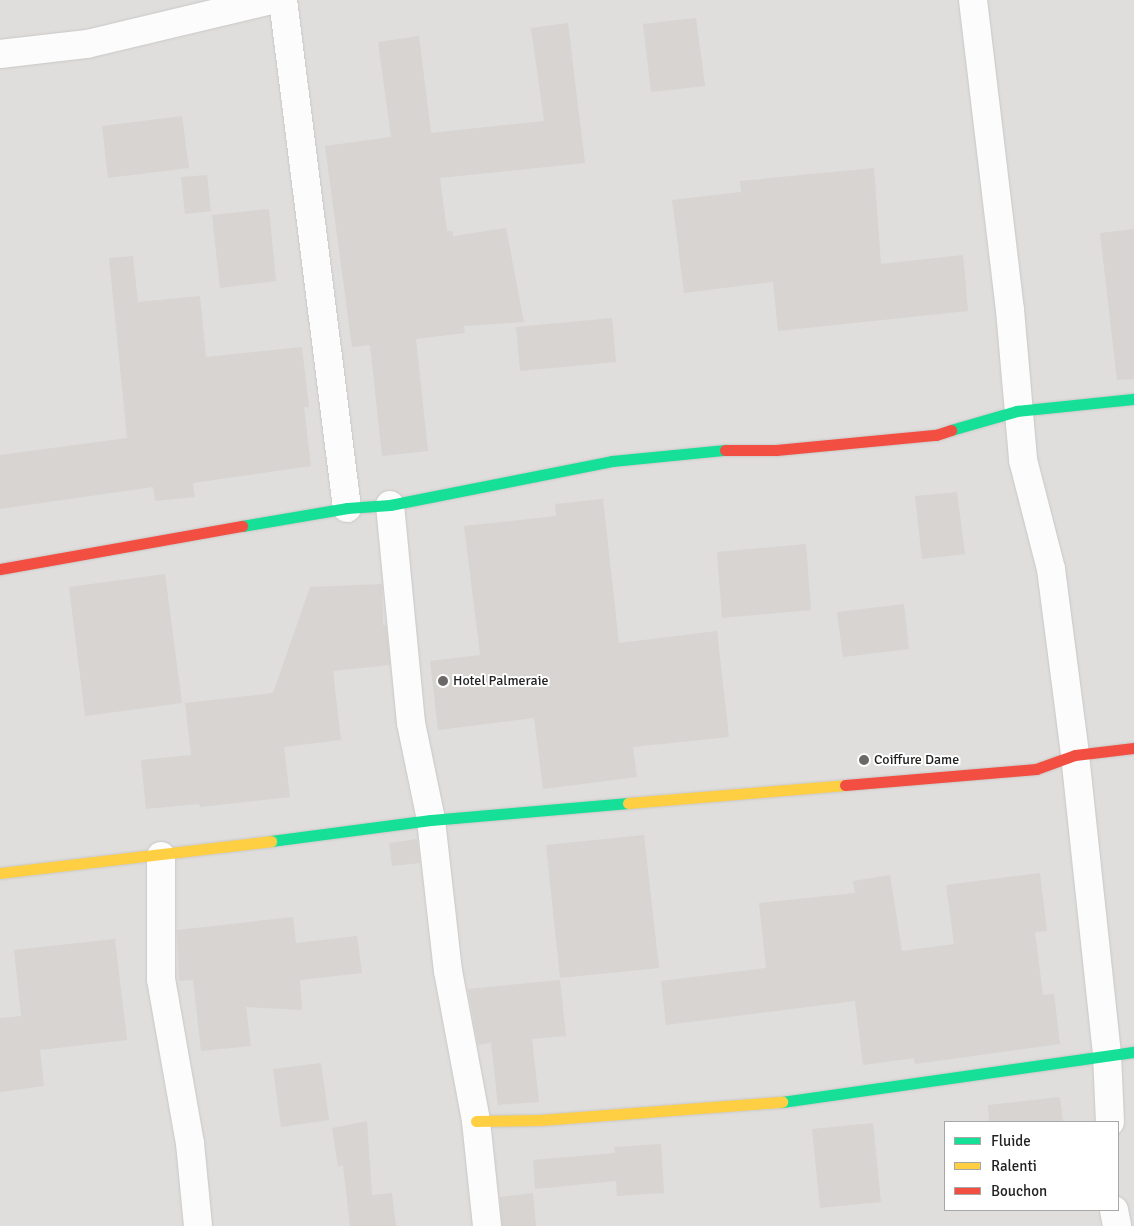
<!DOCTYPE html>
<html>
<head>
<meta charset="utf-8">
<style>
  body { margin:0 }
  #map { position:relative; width:1134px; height:1226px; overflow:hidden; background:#f0eeeb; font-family:Signika,sans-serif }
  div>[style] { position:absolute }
  .residential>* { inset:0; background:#dfdedc }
  .building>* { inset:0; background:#d7d4d2 }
  .roads { filter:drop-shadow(0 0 1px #c9c8c7) drop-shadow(0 0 1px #c9c8c7) }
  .street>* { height:28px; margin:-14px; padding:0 14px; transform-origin:14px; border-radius:14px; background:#fdfcfc }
  .fast>* { height:11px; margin:-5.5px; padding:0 5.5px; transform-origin:5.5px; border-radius:5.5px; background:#16e098 }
  .slow>* { height:11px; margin:-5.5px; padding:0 5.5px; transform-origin:5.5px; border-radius:5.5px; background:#ffcf43 }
  .jam>* { height:11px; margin:-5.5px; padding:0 5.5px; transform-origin:5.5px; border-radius:5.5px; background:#f24e42 }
  .dots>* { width:14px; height:14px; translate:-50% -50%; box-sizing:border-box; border:2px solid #fff; border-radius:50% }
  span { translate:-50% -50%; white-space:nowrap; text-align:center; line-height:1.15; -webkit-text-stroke:4px #fff; paint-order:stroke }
  .poi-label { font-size:14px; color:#222 }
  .left { translate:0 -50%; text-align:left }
  .legend { position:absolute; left:944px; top:1121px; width:175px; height:90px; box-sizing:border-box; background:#fff; border:1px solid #a7a7a7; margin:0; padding:6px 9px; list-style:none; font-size:15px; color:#222 }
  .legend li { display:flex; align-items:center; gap:10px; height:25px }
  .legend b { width:25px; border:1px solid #a7a7a7 }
</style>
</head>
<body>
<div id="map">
  <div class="residential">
    <i style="clip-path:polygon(evenodd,0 0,1134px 0,1134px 1226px,0 1226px,0 0,945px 1122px,1118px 1122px,1118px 1210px,945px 1210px,945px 1122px)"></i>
  </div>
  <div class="building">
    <i style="clip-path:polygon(696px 18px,705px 86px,651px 92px,643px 24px)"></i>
    <i style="clip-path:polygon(568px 23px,585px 163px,440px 178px,447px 231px,453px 231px,453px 236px,506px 228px,524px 322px,464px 326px,465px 333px,416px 339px,428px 451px,382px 456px,370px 345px,352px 347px,325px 146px,391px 137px,378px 42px,419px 36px,431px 133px,544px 121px,531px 28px)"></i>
    <i style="clip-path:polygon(182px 116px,189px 168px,108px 178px,102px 126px)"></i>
    <i style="clip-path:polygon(874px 168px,881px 264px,963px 255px,968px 311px,778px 331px,773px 282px,684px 293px,672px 200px,741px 192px,740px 181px)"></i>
    <i style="clip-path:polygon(207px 175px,211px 211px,185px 214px,181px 177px)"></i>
    <i style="clip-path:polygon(269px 209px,276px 281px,220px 288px,212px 215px)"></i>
    <i style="clip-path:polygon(1134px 229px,1134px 379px,1117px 380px,1100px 233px)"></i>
    <i style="clip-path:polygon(133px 256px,138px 302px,200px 296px,206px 357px,302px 347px,309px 407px,304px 407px,311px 466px,193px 483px,195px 497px,155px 501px,153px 487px,0 509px,0 455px,127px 438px,109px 258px)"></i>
    <i style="clip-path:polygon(612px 318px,616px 362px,520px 371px,516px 327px)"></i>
    <i style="clip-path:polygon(957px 492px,965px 554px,922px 559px,915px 496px)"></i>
    <i style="clip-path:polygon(603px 499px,619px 643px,717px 631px,729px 737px,633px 747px,637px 777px,543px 789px,534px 718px,438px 730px,430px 661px,480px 655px,464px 526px,556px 516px,555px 504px)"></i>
    <i style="clip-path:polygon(806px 544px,811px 610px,722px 618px,717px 552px)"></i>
    <i style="clip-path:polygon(165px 574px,182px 703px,85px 716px,69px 587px)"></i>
    <i style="clip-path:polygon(382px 584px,383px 625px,386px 625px,390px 665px,333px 671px,341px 740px,284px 747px,290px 797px,200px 807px,199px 804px,146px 809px,141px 760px,191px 755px,185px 703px,273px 693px,310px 587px)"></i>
    <i style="clip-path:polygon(904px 604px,909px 649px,843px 657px,837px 612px)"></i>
    <i style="clip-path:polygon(644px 835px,659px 968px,560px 978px,546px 845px)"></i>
    <i style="clip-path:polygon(417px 839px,420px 863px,392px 866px,389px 843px)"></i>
    <i style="clip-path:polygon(1040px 873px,1047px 931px,1035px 932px,1043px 995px,1054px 994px,1060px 1044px,915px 1064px,914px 1058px,863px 1065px,855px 1001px,666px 1025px,661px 981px,766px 968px,759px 903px,855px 893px,853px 881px,890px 875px,902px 951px,954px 944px,946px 885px)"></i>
    <i style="clip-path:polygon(293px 917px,296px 943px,357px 936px,362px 973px,300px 980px,302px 1010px,246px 1007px,251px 1046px,201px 1051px,193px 980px,179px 981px,177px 930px)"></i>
    <i style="clip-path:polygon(115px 939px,127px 1040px,40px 1050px,44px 1086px,0 1092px,0 1018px,21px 1016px,14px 950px)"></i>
    <i style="clip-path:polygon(560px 980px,566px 1036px,532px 1039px,539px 1102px,498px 1105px,491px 1043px,478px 1045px,468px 989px)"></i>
    <i style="clip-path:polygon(321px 1063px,329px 1120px,281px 1127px,273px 1069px)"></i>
    <i style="clip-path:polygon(1060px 1097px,1063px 1122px,989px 1122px,988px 1105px)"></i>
    <i style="clip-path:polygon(367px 1121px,372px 1195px,392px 1193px,396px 1226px,350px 1226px,343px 1165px,338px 1167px,332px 1128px)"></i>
    <i style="clip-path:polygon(873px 1123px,881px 1202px,820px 1208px,812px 1129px)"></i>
    <i style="clip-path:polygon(661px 1144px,664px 1193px,617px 1196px,616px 1181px,535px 1189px,533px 1160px,615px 1153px,614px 1147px)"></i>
    <i style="clip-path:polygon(533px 1193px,536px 1226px,502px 1226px,500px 1197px)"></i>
  </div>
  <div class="roads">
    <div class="street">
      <i style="left:283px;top:0;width:512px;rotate:82.82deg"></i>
      <i style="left:973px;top:0;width:312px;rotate:83.2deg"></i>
      <i style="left:1010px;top:310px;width:151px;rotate:85deg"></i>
      <i style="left:1023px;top:460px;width:113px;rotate:75.6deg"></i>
      <i style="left:1051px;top:569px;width:188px;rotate:82.6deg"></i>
      <i style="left:1075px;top:755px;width:301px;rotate:83.9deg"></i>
      <i style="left:1107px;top:1054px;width:68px;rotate:87.5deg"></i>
      <i style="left:0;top:54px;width:88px;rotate:-6.6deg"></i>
      <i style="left:87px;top:44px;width:190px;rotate:-13.4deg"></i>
      <i style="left:390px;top:505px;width:219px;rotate:84.5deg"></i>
      <i style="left:411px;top:723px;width:99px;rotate:78.3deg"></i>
      <i style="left:431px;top:820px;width:152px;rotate:83.6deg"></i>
      <i style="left:448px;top:971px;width:153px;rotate:79.4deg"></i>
      <i style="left:476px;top:1121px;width:106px;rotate:84deg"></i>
      <i style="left:161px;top:856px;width:123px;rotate:90deg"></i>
      <i style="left:161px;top:979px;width:167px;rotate:80deg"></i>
      <i style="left:190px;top:1143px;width:83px;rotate:84.5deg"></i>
      <i style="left:1114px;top:1210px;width:16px;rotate:79deg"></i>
    </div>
    <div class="fast">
      <i style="left:951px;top:430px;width:69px;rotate:-16.1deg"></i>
      <i style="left:1017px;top:411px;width:118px;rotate:-5.9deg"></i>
      <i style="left:242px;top:526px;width:107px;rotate:-9.7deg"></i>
      <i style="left:347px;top:508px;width:43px;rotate:-4deg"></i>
      <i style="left:390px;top:505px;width:226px;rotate:-11.2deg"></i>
      <i style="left:612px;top:461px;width:114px;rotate:-5.6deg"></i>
      <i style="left:271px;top:841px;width:161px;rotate:-7.5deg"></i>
      <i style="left:431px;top:820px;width:198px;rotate:-4.9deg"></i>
      <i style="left:782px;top:1102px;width:356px;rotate:-8.1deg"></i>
    </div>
    <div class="slow">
      <i style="left:628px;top:803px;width:218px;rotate:-4.7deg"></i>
      <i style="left:0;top:873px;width:273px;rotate:-6.7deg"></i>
      <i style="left:476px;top:1121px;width:64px;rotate:-0.9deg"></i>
      <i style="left:540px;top:1120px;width:243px;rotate:-4.3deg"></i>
    </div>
    <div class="jam">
      <i style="left:725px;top:450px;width:51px"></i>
      <i style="left:776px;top:450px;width:161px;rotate:-5.4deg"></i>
      <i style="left:936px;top:435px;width:16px;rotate:-18deg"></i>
      <i style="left:0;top:569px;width:246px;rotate:-10.1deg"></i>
      <i style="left:845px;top:785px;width:192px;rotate:-4.8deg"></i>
      <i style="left:1036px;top:769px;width:41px;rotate:-19.7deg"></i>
      <i style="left:1075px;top:755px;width:59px;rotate:-6.8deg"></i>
    </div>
  </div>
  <div class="dots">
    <i style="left:443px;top:681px;background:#6a6968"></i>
    <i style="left:864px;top:760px;background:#6a6968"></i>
  </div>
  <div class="poi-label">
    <span class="left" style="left:453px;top:681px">Hotel Palmeraie</span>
    <span class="left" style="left:874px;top:760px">Coiffure Dame</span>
  </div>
  <ul class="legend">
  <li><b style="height:6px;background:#16e098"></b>Fluide</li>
  <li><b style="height:6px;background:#ffcf43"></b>Ralenti</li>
  <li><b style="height:6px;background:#f24e42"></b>Bouchon</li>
  </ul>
</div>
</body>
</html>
